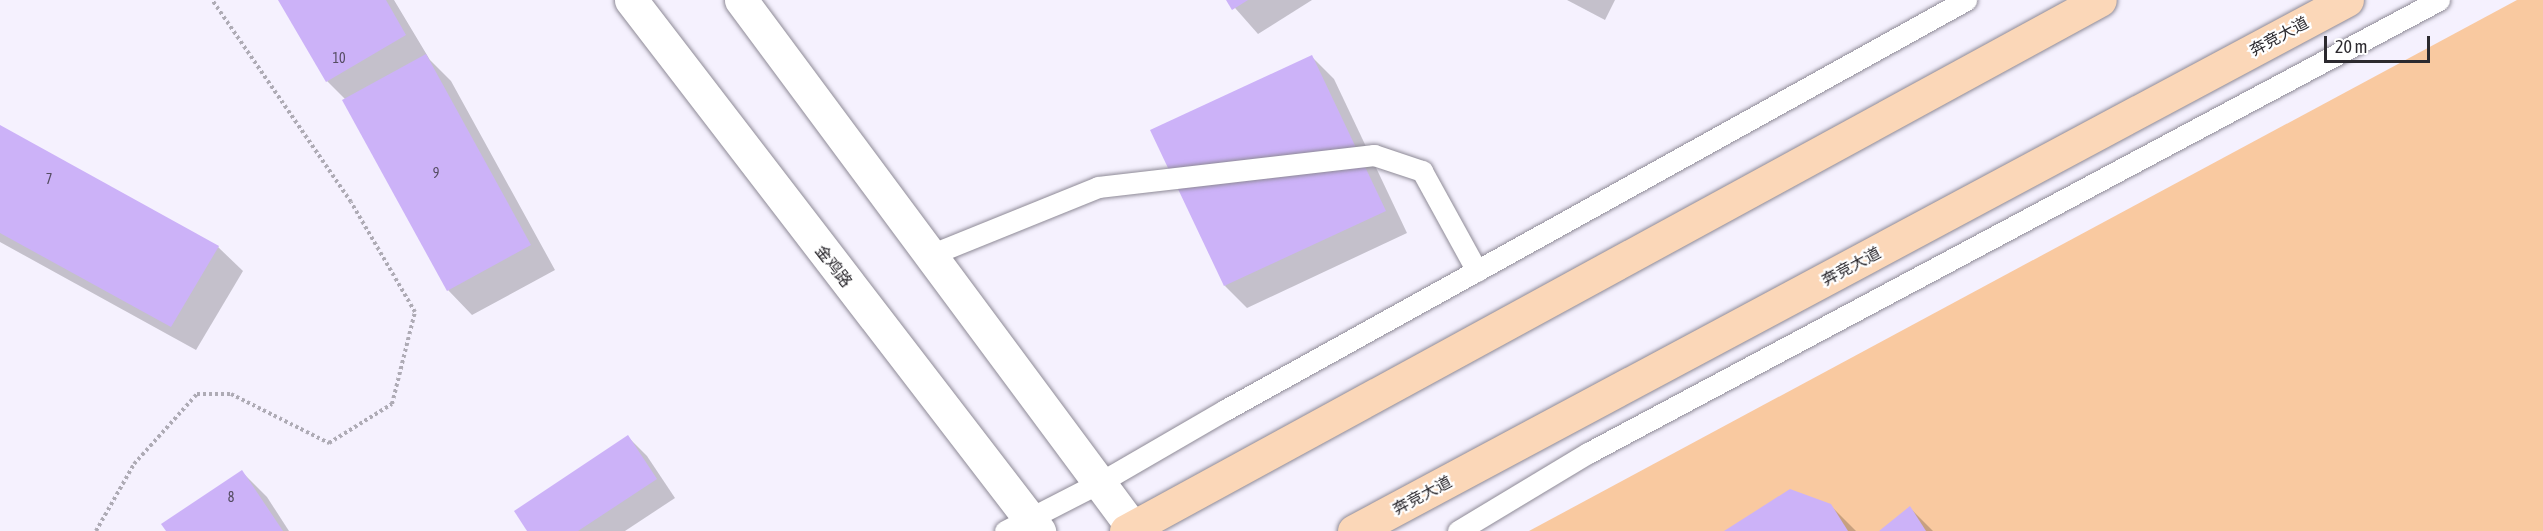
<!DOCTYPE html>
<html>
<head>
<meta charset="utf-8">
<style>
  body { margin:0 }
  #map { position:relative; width:2543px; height:531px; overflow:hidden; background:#f5f1fe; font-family:"Asap Condensed","Noto Sans SC",sans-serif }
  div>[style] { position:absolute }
  .green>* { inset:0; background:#f9c9a0 }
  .shadow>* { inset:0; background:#0003 }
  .building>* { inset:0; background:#ccb2f8 }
  .path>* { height:4px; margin-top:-2px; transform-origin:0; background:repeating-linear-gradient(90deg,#aeabb5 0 3px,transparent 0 6px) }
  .roads { filter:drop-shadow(0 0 2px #8e8a96) drop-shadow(0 0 2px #8e8a96) }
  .lane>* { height:21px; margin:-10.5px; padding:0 10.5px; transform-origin:10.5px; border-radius:10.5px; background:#fff }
  .secondary>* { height:33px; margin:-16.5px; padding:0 16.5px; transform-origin:16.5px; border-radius:16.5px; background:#fff }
  .primary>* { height:33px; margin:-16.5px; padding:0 16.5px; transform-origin:16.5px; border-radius:16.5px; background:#fbd7b8 }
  span { translate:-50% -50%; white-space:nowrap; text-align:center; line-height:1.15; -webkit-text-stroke:4.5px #fff; paint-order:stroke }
  .number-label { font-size:14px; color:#544c61 }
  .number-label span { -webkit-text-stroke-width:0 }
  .street-label { font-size:16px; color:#2c2a2f }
  .scale { position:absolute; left:2324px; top:36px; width:106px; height:27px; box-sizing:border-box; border:3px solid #2c2a2f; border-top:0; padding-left:8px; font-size:18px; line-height:21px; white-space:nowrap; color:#2c2a2f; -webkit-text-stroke:4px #fff; paint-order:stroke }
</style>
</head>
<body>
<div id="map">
  <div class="green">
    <i style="clip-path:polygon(2517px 0,2543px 0,2543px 531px,1529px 531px)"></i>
  </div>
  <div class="shadow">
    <i style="clip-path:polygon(280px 0,394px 0,430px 60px,451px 81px,555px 270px,472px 315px,448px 290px,346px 100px,327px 81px)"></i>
    <i style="clip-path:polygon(1228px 0,1312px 0,1258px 34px)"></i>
    <i style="clip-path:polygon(1567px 0,1615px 0,1605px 20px)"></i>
    <i style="clip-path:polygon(1312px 57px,1334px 79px,1407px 233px,1247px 308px,1225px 286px)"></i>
    <i style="clip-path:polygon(0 127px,218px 247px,243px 271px,196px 350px,0 242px)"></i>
    <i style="clip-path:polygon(628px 437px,647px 456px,675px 498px,625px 531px,529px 531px)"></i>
    <i style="clip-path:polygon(242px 472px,267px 497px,289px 531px,168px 531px)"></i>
    <i style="clip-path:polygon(1830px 505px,1856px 531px,1727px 531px)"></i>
    <i style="clip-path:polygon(1910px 508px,1933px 531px,1881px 531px)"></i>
  </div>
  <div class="building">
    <i style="clip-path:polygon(278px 0,386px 0,406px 35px,326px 82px)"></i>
    <i style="clip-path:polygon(1226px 0,1248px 0,1232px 10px)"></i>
    <i style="clip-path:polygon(426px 54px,531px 245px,447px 291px,342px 100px)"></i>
    <i style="clip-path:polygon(1312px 55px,1386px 211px,1224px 286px,1150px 130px)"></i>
    <i style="clip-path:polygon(0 125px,219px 246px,171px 327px,0 233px)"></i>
    <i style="clip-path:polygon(628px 435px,657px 479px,578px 531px,527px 531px,514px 511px)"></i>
    <i style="clip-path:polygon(242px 470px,283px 531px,166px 531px,161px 524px)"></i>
    <i style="clip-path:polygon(1790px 489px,1831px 504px,1848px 531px,1724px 531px)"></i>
    <i style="clip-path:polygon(1910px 506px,1926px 531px,1879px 531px)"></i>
  </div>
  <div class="path">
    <i style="left:96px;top:531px;width:77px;rotate:-60.4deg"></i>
    <i style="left:134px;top:464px;width:94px;rotate:-48deg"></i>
    <i style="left:197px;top:394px;width:34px"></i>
    <i style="left:231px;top:394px;width:110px;rotate:26.6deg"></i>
    <i style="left:329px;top:443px;width:74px;rotate:-31.8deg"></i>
    <i style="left:392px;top:404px;width:95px;rotate:-76deg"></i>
    <i style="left:415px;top:312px;width:127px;rotate:-120.2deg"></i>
    <i style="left:351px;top:202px;width:245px;rotate:-124.5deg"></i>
  </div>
  <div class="roads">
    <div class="lane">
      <i style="left:930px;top:255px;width:181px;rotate:-22deg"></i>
      <i style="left:1098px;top:187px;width:278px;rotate:-6.6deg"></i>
      <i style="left:1374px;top:155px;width:51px;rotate:18.4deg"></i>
      <i style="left:1422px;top:171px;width:114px;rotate:61.2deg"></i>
      <i style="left:1005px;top:531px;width:106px;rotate:-27.1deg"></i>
      <i style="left:1099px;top:483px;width:146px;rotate:-30.1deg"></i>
      <i style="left:1225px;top:410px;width:847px;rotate:-28.96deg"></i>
      <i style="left:1458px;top:531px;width:152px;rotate:-31deg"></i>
      <i style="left:1588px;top:453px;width:964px;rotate:-28.03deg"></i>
    </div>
    <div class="secondary">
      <i style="left:631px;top:0;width:670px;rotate:52.46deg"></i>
      <i style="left:741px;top:0;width:661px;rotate:53.42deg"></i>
    </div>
    <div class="primary">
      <i style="left:1126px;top:531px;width:1109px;rotate:-28.6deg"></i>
      <i style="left:1354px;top:531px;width:1126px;rotate:-28.14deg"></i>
    </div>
  </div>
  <div class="number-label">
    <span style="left:339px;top:58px">10</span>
    <span style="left:436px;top:173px">9</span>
    <span style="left:49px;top:179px">7</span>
    <span style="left:231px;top:497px">8</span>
  </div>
  <div class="street-label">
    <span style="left:2279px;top:36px;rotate:-28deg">奔竞大道</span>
    <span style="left:834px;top:266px;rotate:52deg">金鸡路</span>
    <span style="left:1851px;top:266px;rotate:-28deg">奔竞大道</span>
    <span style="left:1422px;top:495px;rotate:-28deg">奔竞大道</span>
  </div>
  <div class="scale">20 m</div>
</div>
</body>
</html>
